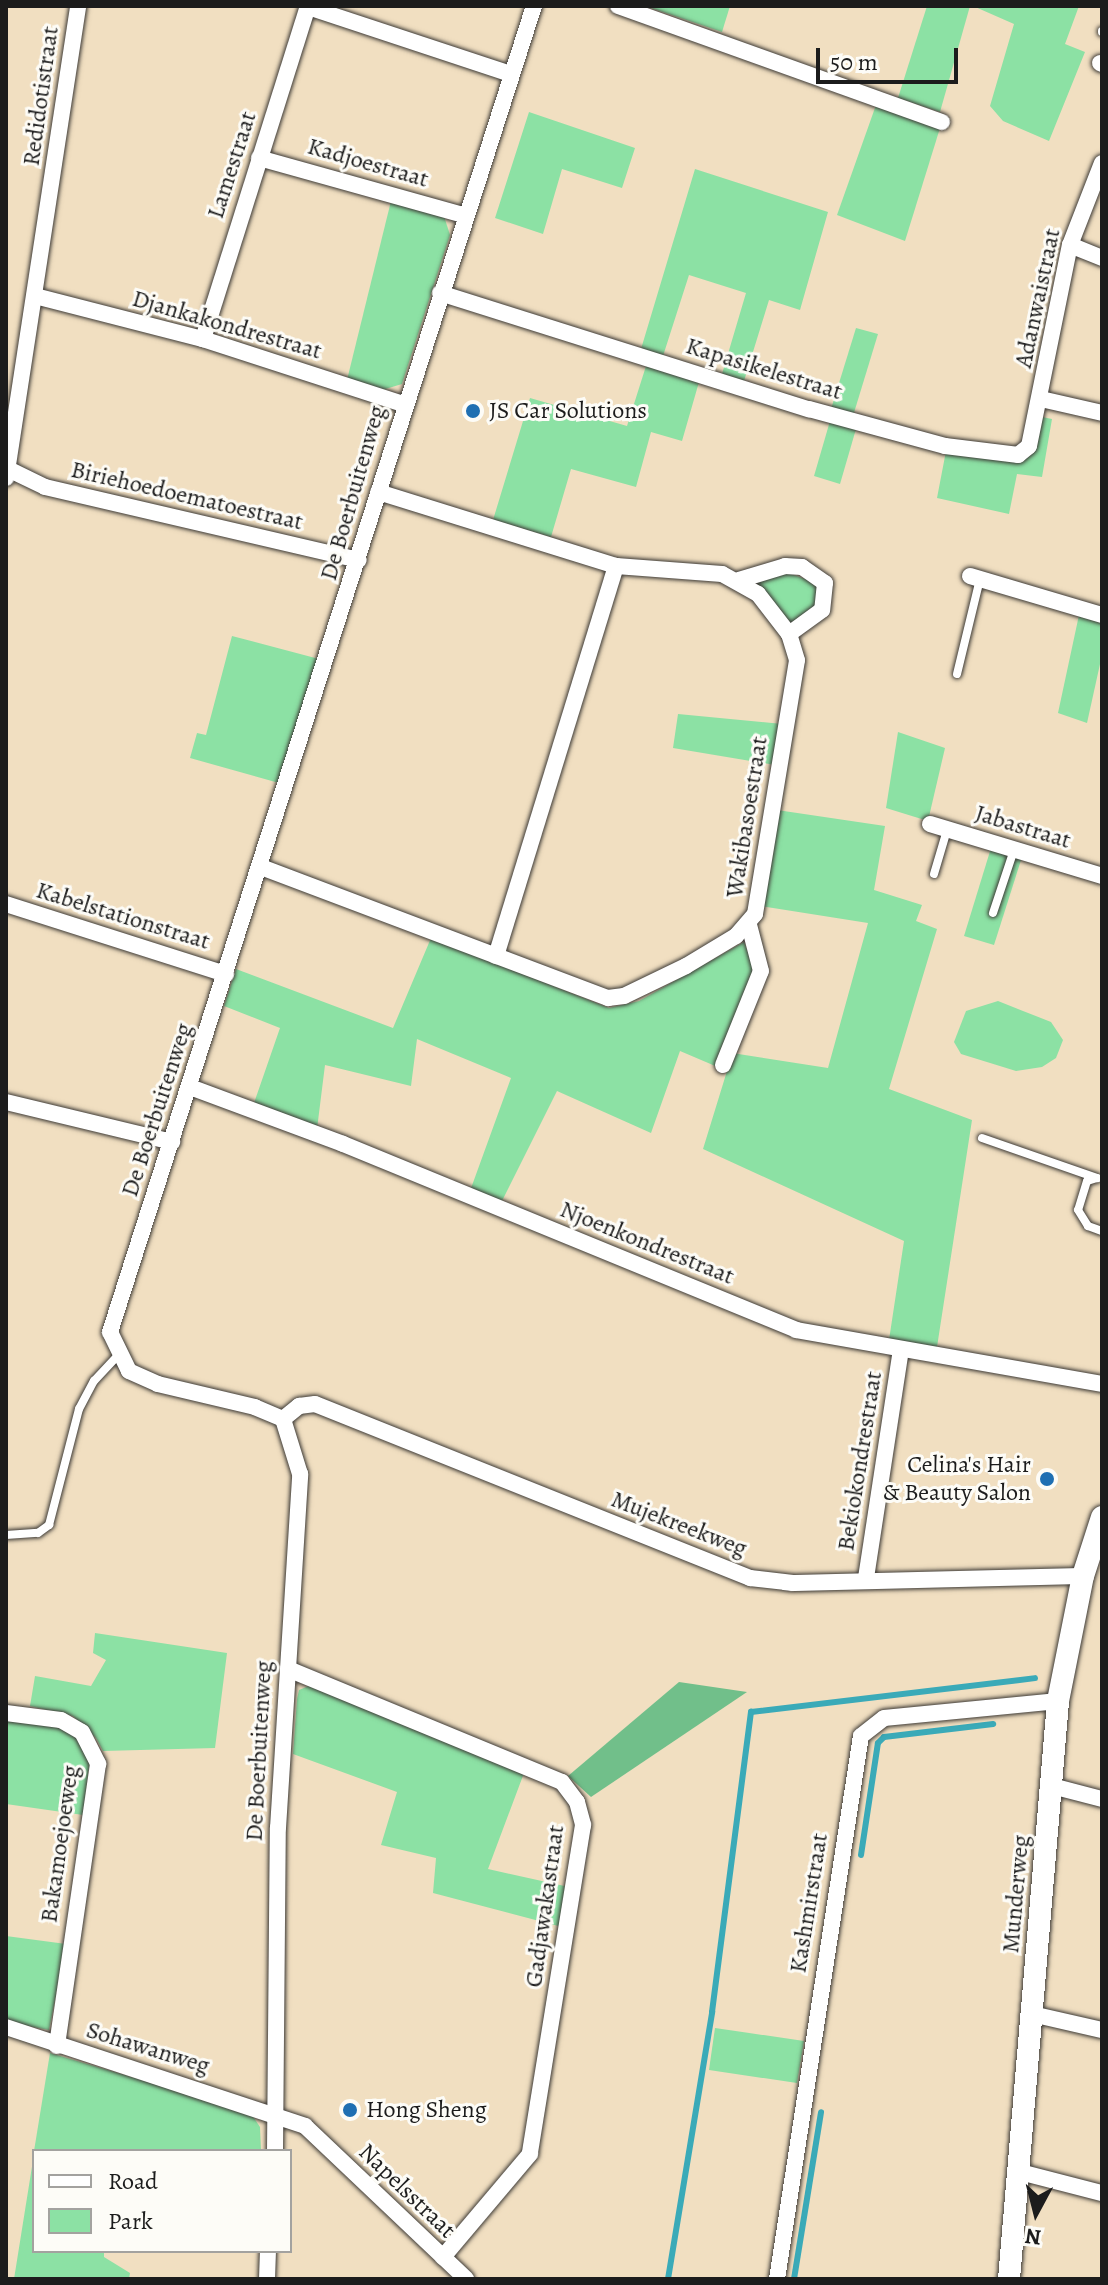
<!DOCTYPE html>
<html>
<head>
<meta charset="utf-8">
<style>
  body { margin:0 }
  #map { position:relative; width:1108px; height:2285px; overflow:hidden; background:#f1dfc1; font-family:Alegreya,serif }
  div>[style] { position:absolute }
  .green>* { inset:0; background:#8ce1a4 }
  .forest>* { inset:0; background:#71bf8a }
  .stream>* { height:6px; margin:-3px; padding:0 3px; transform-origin:3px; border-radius:3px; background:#3aaab8 }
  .roads { filter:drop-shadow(0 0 2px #3c3935) drop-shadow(0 0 2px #3c3935) }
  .lane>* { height:8px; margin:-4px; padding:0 4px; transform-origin:4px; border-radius:4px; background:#fff }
  .street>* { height:16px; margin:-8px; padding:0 8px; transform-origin:8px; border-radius:8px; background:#fff }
  .secondary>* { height:22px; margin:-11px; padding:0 11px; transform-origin:11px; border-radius:11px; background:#fff }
  .dots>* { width:22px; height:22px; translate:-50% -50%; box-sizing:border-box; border:4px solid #fdfcf7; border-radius:50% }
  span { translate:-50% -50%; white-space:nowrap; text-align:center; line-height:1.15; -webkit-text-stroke:6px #fdfcf7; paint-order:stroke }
  .street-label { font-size:24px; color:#1c1c1c }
  .poi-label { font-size:24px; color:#1c1c1c }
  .left { translate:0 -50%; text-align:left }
  .right { translate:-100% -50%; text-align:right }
  .frame { position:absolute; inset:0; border:8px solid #1c1c1c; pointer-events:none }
  .legend { position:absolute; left:32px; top:2149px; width:260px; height:104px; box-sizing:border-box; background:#fdfcf7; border:2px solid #a3a29f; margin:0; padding:10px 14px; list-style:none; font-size:24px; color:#1c1c1c }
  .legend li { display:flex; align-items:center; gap:16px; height:40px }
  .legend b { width:40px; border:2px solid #a3a29f }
  .north { position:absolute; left:996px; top:2173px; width:80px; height:80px; -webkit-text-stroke:6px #fdfcf7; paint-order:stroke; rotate:187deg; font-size:22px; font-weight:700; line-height:32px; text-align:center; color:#1c1c1c }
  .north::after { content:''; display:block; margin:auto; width:28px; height:36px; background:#1c1c1c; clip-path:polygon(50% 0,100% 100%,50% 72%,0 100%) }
  .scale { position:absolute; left:816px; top:48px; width:142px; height:36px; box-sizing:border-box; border:4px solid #1c1c1c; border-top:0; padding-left:10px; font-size:24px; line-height:28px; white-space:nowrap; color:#1c1c1c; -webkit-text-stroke:6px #fdfcf7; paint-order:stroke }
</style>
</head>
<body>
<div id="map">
  <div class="green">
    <i style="clip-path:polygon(645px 6px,730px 6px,722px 32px)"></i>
    <i style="clip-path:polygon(927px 6px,970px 6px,940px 112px,898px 98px)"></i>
    <i style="clip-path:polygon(973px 6px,1079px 6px,1065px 44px,1085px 52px,1049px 141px,1003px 121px,990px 106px,1014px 24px)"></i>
    <i style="clip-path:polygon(876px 105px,940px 128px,905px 241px,837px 215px)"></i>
    <i style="clip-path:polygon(529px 112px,635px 148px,622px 188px,562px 169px,543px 234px,495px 218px)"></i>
    <i style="clip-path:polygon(695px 169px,828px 212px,800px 310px,769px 300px,744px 381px,722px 374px,746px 293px,689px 275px,663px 356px,641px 349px)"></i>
    <i style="clip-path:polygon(391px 201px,444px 216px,450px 235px,402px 384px,382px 390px,347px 380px)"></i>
    <i style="clip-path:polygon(856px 328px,878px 334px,853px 416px,831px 409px)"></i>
    <i style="clip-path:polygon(646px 366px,699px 382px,682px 441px,651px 432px,636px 487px,571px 469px,551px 537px,493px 520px,530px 398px,627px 426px)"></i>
    <i style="clip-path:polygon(1042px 417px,1052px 419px,1042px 477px,1017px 474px,1009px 514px,937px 498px,946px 451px,1007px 461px)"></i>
    <i style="clip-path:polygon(830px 421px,856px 429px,840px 484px,814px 476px)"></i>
    <i style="clip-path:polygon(785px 572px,817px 583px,818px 607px,798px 623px,788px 624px,752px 580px)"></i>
    <i style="clip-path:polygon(1079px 615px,1102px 622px,1102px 655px,1087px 723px,1058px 713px)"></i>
    <i style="clip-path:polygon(232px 636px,319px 659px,279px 783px,190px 758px,197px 733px,206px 735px)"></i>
    <i style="clip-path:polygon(678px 714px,782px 724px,775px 765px,673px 748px)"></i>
    <i style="clip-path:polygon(898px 732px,945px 748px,928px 821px,886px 808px)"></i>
    <i style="clip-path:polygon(777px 810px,885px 826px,874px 890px,922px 905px,916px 921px,937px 929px,889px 1089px,972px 1120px,937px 1347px,889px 1340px,904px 1241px,703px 1149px,727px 1071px,680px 1051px,651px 1133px,557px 1091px,501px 1203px,470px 1191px,511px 1078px,417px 1039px,411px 1086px,325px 1065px,317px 1129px,253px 1106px,280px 1028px,224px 1006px,236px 969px,393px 1028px,431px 938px,609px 1008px,639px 1001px,744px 942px,757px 975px,732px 1053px,828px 1068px,868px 923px,761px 906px)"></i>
    <i style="clip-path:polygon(991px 848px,1022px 857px,994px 945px,964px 936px)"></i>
    <i style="clip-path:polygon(998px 1001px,1051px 1022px,1063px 1040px,1056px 1058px,1042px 1067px,1016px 1071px,961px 1054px,954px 1042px,966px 1011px)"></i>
    <i style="clip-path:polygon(95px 1633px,227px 1653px,215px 1748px,103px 1751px,96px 1738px,73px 1716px,30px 1706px,35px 1676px,91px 1686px,106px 1660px,93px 1653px)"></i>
    <i style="clip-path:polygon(311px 1685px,524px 1773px,488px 1869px,569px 1887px,562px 1927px,433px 1893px,436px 1858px,381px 1845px,397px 1792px,293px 1754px,297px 1699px,299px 1690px)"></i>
    <i style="clip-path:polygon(6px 1717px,65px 1728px,77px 1737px,90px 1759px,83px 1815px,6px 1804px)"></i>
    <i style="clip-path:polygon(6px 1936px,66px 1944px,49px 2030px,6px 2022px)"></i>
    <i style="clip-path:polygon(715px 2028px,804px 2041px,797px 2083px,709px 2070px)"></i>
    <i style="clip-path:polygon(50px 2053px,250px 2112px,260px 2127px,261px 2151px,34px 2151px)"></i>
    <i style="clip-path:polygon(34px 2154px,34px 2251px,104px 2251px,104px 2257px,130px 2273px,129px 2279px,14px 2279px)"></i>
  </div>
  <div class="forest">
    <i style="clip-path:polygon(679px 1682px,747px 1692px,591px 1797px,568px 1776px)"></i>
  </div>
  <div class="stream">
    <i style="left:861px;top:1855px;width:113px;rotate:-81.4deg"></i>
    <i style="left:878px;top:1743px;width:8px;rotate:-45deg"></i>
    <i style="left:884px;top:1737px;width:110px;rotate:-6.8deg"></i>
    <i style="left:668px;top:2279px;width:271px;rotate:-80.6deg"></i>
    <i style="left:712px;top:2012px;width:303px;rotate:-82.6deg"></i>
    <i style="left:751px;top:1712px;width:286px;rotate:-6.8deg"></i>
    <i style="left:794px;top:2279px;width:169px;rotate:-80.8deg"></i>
  </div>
  <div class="roads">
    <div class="lane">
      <i style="left:1102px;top:32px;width:1px;rotate:-90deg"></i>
      <i style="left:957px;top:674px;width:98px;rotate:-76.4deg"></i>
      <i style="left:934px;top:874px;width:46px;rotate:-73.5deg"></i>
      <i style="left:993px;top:913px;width:66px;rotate:-71.6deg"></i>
      <i style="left:982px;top:1138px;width:122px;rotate:19.2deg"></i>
      <i style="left:1097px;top:1178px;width:10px;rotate:163deg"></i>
      <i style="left:1087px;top:1181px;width:30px;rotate:107deg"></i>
      <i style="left:1078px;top:1210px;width:19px;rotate:58deg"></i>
      <i style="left:1088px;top:1226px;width:15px;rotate:20deg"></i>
      <i style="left:6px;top:1535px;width:32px;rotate:-4deg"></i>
      <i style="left:38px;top:1533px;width:14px;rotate:-36deg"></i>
      <i style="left:49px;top:1525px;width:120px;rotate:-75.5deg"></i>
      <i style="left:79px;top:1409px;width:32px;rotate:-62deg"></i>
      <i style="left:94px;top:1381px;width:35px;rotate:-47deg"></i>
    </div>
    <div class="street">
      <i style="left:618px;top:6px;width:344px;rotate:19.7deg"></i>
      <i style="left:308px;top:7px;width:213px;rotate:18.3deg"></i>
      <i style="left:1100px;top:63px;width:2px;rotate:27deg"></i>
      <i style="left:259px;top:158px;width:212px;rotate:15.6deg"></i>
      <i style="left:1070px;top:245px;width:35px;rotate:22deg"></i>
      <i style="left:440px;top:293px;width:387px;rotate:17.5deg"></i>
      <i style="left:809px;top:409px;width:141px;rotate:15.2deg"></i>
      <i style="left:945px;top:446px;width:74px;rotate:7deg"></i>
      <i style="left:1018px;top:455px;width:14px;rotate:-39deg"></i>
      <i style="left:1029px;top:446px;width:205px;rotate:-78.5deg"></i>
      <i style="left:1070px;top:245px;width:88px;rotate:-68.7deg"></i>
      <i style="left:35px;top:296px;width:173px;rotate:14.4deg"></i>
      <i style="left:203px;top:339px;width:210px;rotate:18deg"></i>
      <i style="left:203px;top:339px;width:349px;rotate:-72.5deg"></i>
      <i style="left:1041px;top:399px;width:63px;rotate:12.9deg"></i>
      <i style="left:8px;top:469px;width:41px;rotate:25.9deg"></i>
      <i style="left:45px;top:487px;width:322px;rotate:13.1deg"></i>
      <i style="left:6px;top:478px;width:477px;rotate:-81.3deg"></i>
      <i style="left:970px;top:576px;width:138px;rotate:16.5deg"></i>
      <i style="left:739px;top:580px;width:48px;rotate:-16.9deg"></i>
      <i style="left:785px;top:566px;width:17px;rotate:3deg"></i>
      <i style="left:802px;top:567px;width:28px;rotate:35deg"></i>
      <i style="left:825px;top:583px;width:27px;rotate:96deg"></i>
      <i style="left:822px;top:610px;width:41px;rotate:144deg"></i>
      <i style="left:930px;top:824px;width:180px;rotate:16.8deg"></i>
      <i style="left:261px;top:867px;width:371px;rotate:20.7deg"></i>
      <i style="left:608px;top:998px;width:16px;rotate:-7deg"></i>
      <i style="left:624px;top:996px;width:69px;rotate:-25.8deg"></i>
      <i style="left:686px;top:966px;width:58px;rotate:-31deg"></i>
      <i style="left:736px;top:936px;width:29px;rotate:-49deg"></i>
      <i style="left:755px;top:914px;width:257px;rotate:-80.6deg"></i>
      <i style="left:797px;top:660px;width:27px;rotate:-107deg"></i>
      <i style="left:789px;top:634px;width:51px;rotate:-127.8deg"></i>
      <i style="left:758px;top:594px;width:41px;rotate:-150.9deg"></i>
      <i style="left:722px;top:574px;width:106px;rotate:-175.7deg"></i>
      <i style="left:616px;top:566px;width:249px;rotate:-162.7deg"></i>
      <i style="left:6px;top:904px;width:231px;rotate:17.7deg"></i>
      <i style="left:496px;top:956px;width:408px;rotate:-72.9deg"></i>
      <i style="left:723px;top:1065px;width:101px;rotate:-68deg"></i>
      <i style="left:761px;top:971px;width:48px;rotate:-104.6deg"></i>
      <i style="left:190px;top:1087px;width:163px;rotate:20.4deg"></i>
      <i style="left:343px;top:1144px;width:490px;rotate:22.3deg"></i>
      <i style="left:796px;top:1330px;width:311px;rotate:10deg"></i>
      <i style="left:6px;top:1102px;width:171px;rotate:13.5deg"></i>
      <i style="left:283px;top:1419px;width:21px;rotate:-39deg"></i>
      <i style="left:299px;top:1406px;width:16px;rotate:-7deg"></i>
      <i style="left:315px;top:1404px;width:469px;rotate:21.8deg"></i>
      <i style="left:750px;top:1578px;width:43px;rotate:6.6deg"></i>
      <i style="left:793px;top:1583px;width:290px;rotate:-1.4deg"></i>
      <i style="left:866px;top:1578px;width:231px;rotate:-81.3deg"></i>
      <i style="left:288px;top:1669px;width:296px;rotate:22.4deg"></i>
      <i style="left:562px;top:1782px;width:25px;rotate:53deg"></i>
      <i style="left:577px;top:1802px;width:24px;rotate:75deg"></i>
      <i style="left:583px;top:1825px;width:333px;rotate:99.2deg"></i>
      <i style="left:530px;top:2154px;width:135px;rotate:130.2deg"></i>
      <i style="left:6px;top:1713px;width:55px;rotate:7.3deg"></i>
      <i style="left:61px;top:1720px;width:24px;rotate:30deg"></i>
      <i style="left:82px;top:1732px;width:36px;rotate:63deg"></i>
      <i style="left:98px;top:1764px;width:285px;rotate:98.3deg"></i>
      <i style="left:1052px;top:1786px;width:52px;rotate:14.6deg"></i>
      <i style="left:1032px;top:2014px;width:72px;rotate:12.9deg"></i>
      <i style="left:6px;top:2027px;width:315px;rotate:18.3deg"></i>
      <i style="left:305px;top:2126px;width:222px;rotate:43.5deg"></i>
      <i style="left:275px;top:2151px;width:323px;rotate:-89.5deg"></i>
      <i style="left:278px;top:1828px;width:355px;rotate:-86.4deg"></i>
      <i style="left:300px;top:1474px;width:58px;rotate:-107.2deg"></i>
      <i style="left:283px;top:1419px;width:30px;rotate:-157deg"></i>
      <i style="left:255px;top:1407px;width:100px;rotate:-166.7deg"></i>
      <i style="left:158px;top:1384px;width:32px;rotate:-156deg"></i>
      <i style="left:129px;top:1371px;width:43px;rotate:-116deg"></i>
      <i style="left:110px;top:1332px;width:1392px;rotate:-72.27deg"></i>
      <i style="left:1020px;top:2172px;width:85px;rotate:14.4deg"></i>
      <i style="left:267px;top:2279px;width:28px;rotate:-88deg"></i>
      <i style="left:777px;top:2279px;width:549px;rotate:-81.21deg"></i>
      <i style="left:861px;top:1736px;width:29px;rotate:-38deg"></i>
      <i style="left:884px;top:1718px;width:175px;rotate:-5.6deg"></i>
    </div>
    <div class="secondary">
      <i style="left:1009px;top:2279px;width:580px;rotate:-85.15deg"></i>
      <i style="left:1058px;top:1701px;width:127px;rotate:-78.7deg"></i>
      <i style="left:1083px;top:1576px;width:62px;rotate:-72.1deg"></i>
    </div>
  </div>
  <div class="dots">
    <i style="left:473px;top:411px;background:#1f6fb2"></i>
    <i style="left:1047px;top:1479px;background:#1f6fb2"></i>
    <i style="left:350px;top:2110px;background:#1f6fb2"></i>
  </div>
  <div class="street-label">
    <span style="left:41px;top:96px;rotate:-82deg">Redidotistraat</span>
    <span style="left:368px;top:163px;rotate:16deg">Kadjoestraat</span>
    <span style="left:232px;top:165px;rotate:-72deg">Lamestraat</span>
    <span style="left:1038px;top:298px;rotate:-78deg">Adanwaistraat</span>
    <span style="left:227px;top:325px;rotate:16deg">Djankakondrestraat</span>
    <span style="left:764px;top:369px;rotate:17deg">Kapasikelestraat</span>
    <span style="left:353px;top:493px;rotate:-74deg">De Boerbuitenweg</span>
    <span style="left:187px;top:496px;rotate:13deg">Biriehoedoematoestraat</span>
    <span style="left:747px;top:817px;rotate:-81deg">Wakibasoestraat</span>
    <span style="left:1023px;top:827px;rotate:17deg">Jabastraat</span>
    <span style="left:123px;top:916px;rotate:17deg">Kabelstationstraat</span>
    <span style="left:157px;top:1110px;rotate:-72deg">De Boerbuitenweg</span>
    <span style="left:647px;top:1243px;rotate:22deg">Njoenkondrestraat</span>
    <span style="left:860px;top:1461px;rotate:-81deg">Bekiokondrestraat</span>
    <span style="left:679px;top:1524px;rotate:21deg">Mujekreekweg</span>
    <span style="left:259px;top:1751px;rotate:-87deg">De Boerbuitenweg</span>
    <span style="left:60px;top:1844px;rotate:-82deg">Bakamoejoeweg</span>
    <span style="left:1016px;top:1894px;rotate:-85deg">Munderweg</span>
    <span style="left:809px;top:1903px;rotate:-81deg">Kashmirstraat</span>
    <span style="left:545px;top:1906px;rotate:-82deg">Gadjawakastraat</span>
    <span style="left:148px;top:2048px;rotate:17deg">Sohawanweg</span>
    <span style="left:407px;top:2191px;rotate:44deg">Napelsstraat</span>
  </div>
  <div class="poi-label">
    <span class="left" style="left:489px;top:411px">JS Car Solutions</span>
    <span class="right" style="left:1031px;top:1479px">Celina's Hair<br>&amp; Beauty Salon</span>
    <span class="left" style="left:366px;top:2110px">Hong Sheng</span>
  </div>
  <div class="frame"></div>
  <ul class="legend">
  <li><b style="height:10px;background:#fff"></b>Road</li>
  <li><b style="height:22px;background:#8ce1a4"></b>Park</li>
  </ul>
  <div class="north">N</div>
  <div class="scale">50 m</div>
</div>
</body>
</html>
